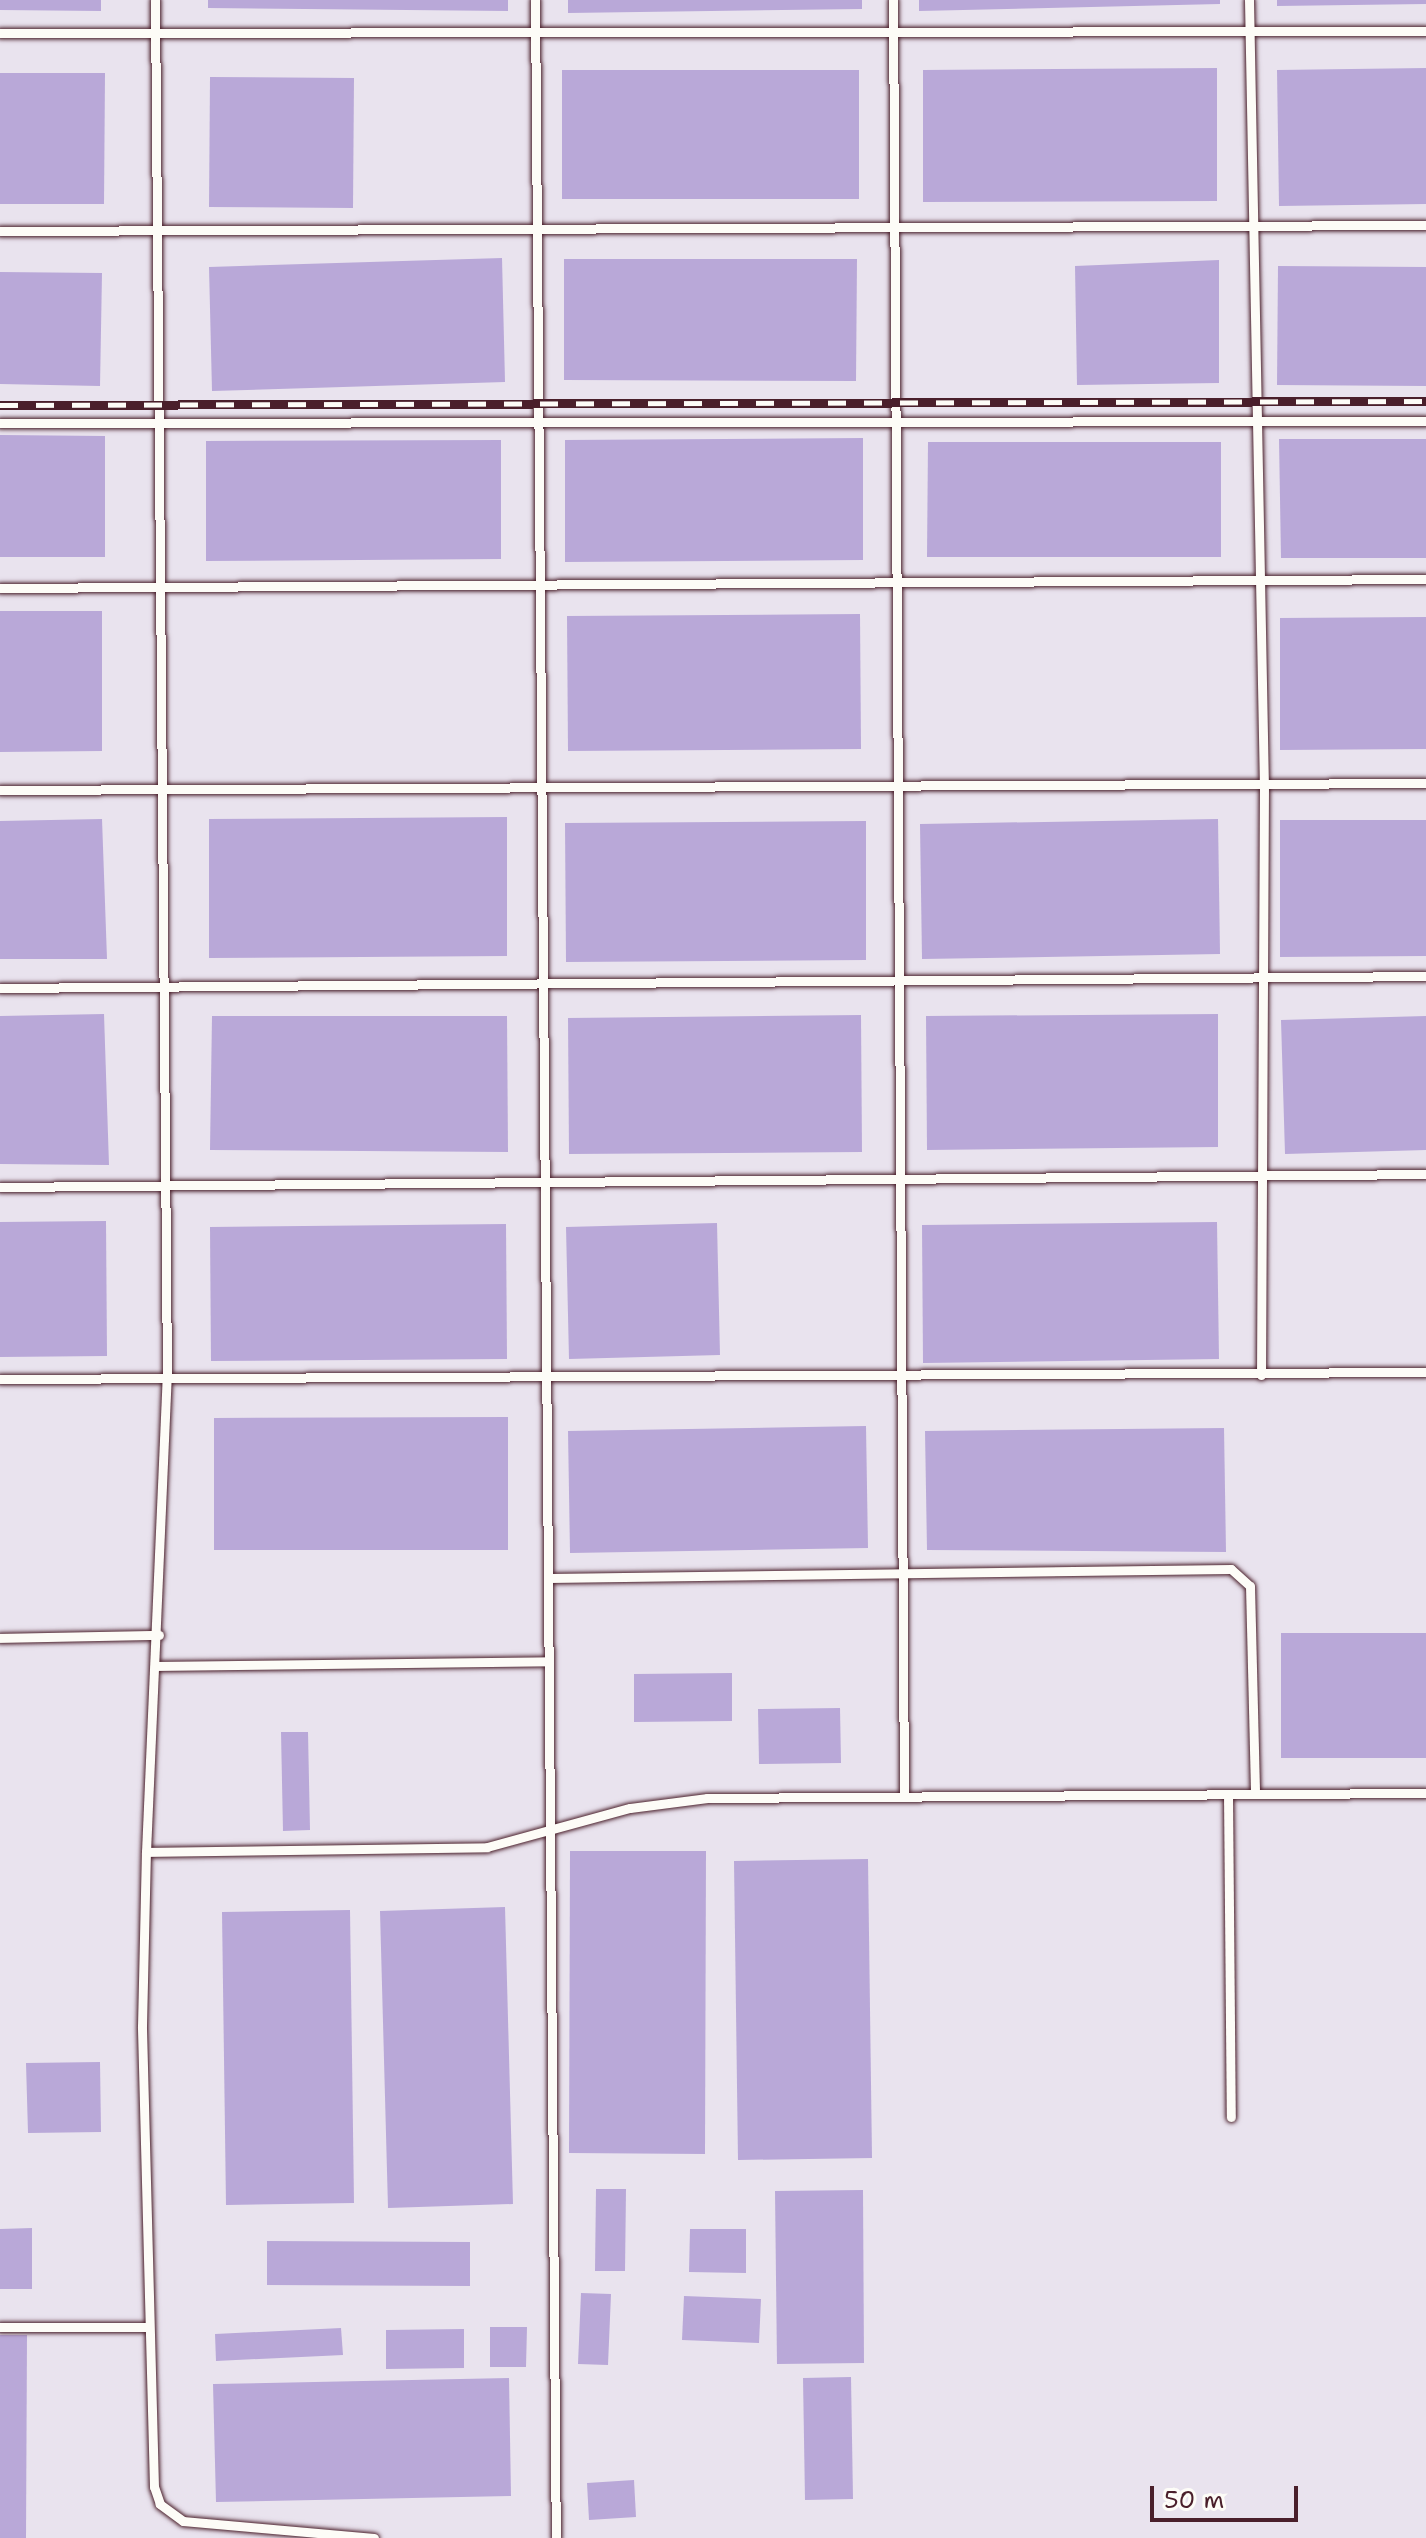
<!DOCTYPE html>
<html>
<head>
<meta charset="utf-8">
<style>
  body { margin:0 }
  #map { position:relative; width:1426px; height:2538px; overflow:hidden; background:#e9e3ee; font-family:"Shantell Sans",sans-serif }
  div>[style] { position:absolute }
  .building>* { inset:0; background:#b9a8d8 }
  .roads { filter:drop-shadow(0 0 2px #4a1f2b) drop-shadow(0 0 2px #4a1f2b) }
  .service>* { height:9px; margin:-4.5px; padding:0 4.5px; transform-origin:4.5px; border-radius:4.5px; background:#fdfcf7 }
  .rail>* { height:9px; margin-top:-4.5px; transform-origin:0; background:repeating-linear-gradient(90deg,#fdfcf7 0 18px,#4a1f2b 0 36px); box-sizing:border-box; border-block:2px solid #4a1f2b }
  span { translate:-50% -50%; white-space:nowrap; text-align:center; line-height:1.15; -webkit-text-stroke:8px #fdfcf7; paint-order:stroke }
  .scale { position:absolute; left:1150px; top:2486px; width:148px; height:36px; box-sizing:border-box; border:4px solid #4a1f2b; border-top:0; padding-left:10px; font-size:24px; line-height:28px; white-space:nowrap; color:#4a1f2b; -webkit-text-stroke:6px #fdfcf7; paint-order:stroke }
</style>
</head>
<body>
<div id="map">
  <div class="building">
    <i style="clip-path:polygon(0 0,101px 0,101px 11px,0 10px)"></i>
    <i style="clip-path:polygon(208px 0,508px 0,508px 11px,208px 8px)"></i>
    <i style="clip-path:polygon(568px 0,862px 0,862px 9px,568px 13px)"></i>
    <i style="clip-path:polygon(919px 0,1220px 0,1220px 4px,919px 11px)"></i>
    <i style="clip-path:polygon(1277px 0,1426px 0,1426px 4px,1277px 6px)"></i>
    <i style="clip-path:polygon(1217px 68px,1217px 201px,923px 202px,923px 70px)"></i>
    <i style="clip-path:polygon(1426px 68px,1426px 204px,1279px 206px,1277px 70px)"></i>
    <i style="clip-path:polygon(562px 70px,859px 70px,859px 199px,562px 199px)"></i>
    <i style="clip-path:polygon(0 73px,105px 73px,104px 204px,0 204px)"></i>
    <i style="clip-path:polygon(210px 77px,354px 78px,353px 208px,209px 207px)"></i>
    <i style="clip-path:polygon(502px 258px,505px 382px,212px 391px,209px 267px)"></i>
    <i style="clip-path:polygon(564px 259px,857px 259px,856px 381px,564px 380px)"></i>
    <i style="clip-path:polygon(1219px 260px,1219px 383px,1077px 385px,1075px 266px)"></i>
    <i style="clip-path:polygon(1278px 266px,1426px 267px,1426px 386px,1277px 385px)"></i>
    <i style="clip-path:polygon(0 272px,102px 273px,100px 386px,0 384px)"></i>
    <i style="clip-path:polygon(0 435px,105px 436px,105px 557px,0 557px)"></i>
    <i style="clip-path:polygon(863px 438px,863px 560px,565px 562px,565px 440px)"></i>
    <i style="clip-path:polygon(1279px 439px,1426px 439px,1426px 558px,1281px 558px)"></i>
    <i style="clip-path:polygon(501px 440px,501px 559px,206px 561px,206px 441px)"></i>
    <i style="clip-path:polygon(928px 442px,1221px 442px,1221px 557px,927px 557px)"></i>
    <i style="clip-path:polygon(0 611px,102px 611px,102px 751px,0 752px)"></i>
    <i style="clip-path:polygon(860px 614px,861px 749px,568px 751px,567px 616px)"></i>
    <i style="clip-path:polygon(1426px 617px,1426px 749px,1280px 750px,1280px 618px)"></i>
    <i style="clip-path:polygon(507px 817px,507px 956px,209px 958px,209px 819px)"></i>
    <i style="clip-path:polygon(102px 819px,107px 959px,0 959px,0 821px)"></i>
    <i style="clip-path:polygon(1218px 819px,1220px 954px,922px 959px,920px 824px)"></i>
    <i style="clip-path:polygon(1280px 820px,1426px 820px,1426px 956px,1280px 957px)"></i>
    <i style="clip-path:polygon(866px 821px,866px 960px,566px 962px,565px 823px)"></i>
    <i style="clip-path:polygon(104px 1014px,109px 1165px,0 1164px,0 1016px)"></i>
    <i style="clip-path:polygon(1218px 1014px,1218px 1147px,927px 1150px,926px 1016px)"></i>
    <i style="clip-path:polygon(861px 1015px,862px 1152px,569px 1154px,568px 1018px)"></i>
    <i style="clip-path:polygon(212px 1016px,507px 1016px,508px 1152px,210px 1150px)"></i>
    <i style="clip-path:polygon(1426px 1016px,1426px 1150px,1285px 1154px,1281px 1020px)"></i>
    <i style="clip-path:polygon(106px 1221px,107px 1356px,0 1357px,0 1222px)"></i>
    <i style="clip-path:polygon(1217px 1222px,1219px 1359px,923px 1363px,922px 1225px)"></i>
    <i style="clip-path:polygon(717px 1223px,720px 1355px,569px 1359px,566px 1227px)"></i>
    <i style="clip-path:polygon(506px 1224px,507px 1359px,211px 1361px,210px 1227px)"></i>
    <i style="clip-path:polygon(508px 1417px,508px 1550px,214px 1550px,214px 1418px)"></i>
    <i style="clip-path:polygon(866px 1426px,868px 1548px,570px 1553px,568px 1431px)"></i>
    <i style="clip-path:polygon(1224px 1428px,1226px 1552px,927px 1550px,925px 1431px)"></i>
    <i style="clip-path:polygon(1281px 1633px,1426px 1633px,1426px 1758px,1281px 1758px)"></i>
    <i style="clip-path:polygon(732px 1673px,732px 1721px,634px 1722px,634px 1674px)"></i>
    <i style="clip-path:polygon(840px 1708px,841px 1763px,759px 1764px,758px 1709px)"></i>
    <i style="clip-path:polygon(281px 1732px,308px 1732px,310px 1830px,283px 1831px)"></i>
    <i style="clip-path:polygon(570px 1851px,706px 1851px,705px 2154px,569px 2153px)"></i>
    <i style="clip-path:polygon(868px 1859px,872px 2158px,738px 2160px,734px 1861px)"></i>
    <i style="clip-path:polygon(505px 1907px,513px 2204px,388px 2208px,380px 1911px)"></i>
    <i style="clip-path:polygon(350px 1910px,354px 2203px,226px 2205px,222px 1912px)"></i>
    <i style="clip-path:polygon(100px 2062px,101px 2132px,28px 2133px,26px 2063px)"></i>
    <i style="clip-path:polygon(596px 2189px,626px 2189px,625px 2271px,595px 2271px)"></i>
    <i style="clip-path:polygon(863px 2190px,864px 2363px,777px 2364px,775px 2191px)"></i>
    <i style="clip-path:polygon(32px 2228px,32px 2289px,0 2289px,0 2229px)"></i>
    <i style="clip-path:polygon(690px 2229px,746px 2229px,746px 2273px,689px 2272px)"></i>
    <i style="clip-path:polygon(267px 2241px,470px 2242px,470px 2286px,267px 2285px)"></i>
    <i style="clip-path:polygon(581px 2293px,611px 2294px,608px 2365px,578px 2364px)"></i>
    <i style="clip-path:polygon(684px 2296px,761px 2299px,759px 2343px,682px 2340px)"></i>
    <i style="clip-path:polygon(490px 2327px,527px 2327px,526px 2367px,490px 2367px)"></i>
    <i style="clip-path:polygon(341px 2328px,343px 2355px,216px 2361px,215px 2334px)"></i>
    <i style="clip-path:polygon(464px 2329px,464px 2368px,386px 2369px,386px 2330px)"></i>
    <i style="clip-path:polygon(0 2335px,27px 2335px,26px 2538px,0 2538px)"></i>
    <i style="clip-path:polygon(851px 2377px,853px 2499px,805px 2500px,803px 2378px)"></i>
    <i style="clip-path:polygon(509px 2378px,511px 2496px,216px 2502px,213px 2384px)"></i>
    <i style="clip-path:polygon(634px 2480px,636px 2517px,589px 2520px,587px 2483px)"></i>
  </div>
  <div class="roads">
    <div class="service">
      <i style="left:535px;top:0;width:2538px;rotate:89.53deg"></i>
      <i style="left:893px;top:0;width:1795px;rotate:89.65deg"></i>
      <i style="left:1249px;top:0;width:786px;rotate:88.91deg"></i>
      <i style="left:1264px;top:786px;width:589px;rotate:90.29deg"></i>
      <i style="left:0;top:33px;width:1426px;rotate:-0.08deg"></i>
      <i style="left:0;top:231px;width:1426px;rotate:-0.24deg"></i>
      <i style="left:0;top:423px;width:1426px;rotate:-0.08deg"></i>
      <i style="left:0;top:588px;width:1426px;rotate:-0.36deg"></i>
      <i style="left:0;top:790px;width:1426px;rotate:-0.28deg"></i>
      <i style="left:0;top:988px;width:1426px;rotate:-0.48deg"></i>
      <i style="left:0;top:1187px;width:1426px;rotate:-0.52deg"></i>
      <i style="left:0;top:1379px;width:1426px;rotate:-0.28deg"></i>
      <i style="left:549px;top:1578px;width:682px;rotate:-0.76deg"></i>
      <i style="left:1231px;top:1569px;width:25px;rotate:42deg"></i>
      <i style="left:1250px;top:1586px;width:208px;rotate:88.6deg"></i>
      <i style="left:0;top:1638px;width:159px;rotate:-1.1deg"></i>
      <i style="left:158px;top:1666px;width:391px;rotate:-0.7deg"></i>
      <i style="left:1228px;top:1794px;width:323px;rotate:89.5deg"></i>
      <i style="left:146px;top:1852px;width:474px;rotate:-87.5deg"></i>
      <i style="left:167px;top:1378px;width:1378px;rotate:-90.5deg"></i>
      <i style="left:0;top:2327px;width:149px"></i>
      <i style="left:374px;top:2538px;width:192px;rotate:-174.9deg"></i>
      <i style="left:183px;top:2521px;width:29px;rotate:-144deg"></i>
      <i style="left:160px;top:2504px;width:18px;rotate:-109deg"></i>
      <i style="left:154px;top:2487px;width:461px;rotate:-91.5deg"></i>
      <i style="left:142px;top:2026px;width:174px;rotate:-88.7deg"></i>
      <i style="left:146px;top:1852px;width:341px;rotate:-0.8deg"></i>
      <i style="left:487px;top:1847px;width:148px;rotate:-15.3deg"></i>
      <i style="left:630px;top:1808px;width:78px;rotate:-7.4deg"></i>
      <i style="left:707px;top:1798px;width:719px;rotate:-0.4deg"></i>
    </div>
  </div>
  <div class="rail">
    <i style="left:0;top:405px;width:1426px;rotate:-0.16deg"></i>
  </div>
  <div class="scale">50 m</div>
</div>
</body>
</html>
